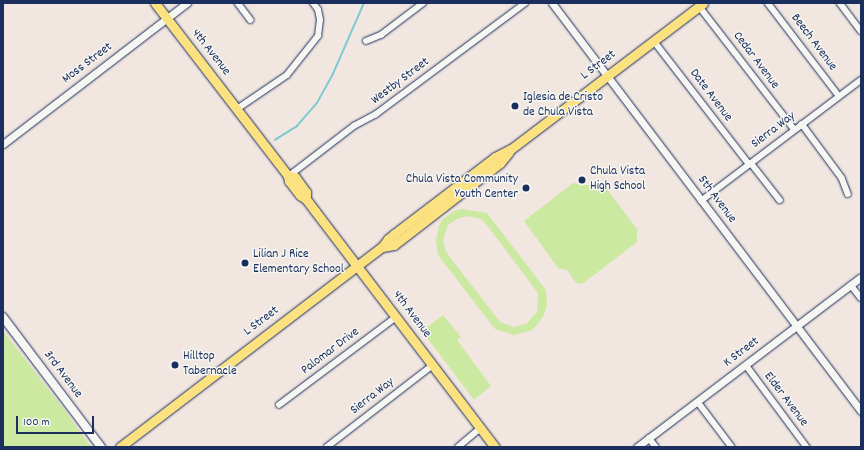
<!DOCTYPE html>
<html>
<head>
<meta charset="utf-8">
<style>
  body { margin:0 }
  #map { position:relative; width:864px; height:450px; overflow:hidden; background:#f2e6e0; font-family:Dekko,sans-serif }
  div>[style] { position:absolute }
  .green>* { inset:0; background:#cbe9a0 }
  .stream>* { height:1.5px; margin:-0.75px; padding:0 0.75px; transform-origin:0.75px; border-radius:0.75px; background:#7acbd0 }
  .roads { filter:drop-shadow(0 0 1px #1b2f5e) drop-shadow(0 0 1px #1b2f5e) }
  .minor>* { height:5.5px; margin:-2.75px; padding:0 2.75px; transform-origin:2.75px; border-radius:2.75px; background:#f6f6f2 }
  .tertiary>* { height:7px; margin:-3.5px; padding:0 3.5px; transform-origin:3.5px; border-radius:3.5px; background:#f6f6f2 }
  .secondary>* { height:8px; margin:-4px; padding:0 4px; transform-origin:4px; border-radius:4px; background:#f6f6f2 }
  .primary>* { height:9px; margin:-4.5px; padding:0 4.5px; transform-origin:4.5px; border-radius:4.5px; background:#fbe180 }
  .dots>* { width:11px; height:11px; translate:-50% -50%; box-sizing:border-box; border:2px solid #f6f6f2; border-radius:50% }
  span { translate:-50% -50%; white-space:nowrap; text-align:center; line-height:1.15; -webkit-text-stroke:3px #f6f6f2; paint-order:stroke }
  .street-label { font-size:13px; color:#1b2f5e }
  .poi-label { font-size:13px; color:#1b2f5e }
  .left { translate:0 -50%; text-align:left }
  .right { translate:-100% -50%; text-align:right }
  .frame { position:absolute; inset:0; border:4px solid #1b2f5e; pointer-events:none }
  .scale { position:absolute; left:16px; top:416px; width:78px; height:18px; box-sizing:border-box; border:2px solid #1b2f5e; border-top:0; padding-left:5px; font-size:12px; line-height:14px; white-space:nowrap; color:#1b2f5e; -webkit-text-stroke:3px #f6f6f2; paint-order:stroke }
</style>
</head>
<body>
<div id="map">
  <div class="green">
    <i style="clip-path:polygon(573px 183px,606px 188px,637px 229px,637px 242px,582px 284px,576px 283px,567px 270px,558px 268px,524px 221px)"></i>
    <i style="clip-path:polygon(evenodd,461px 209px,487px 213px,546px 290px,547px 305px,544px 315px,536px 326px,530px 331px,514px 335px,495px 329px,438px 255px,436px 241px,439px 226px,442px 220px,454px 211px,461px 209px,467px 216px,481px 219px,486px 224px,538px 293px,537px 312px,526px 324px,514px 327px,500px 322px,446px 252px,443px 240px,448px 225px,457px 219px,467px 216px)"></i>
    <i style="clip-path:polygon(443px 315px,461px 337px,457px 340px,491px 386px,474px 400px,422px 331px)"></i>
    <i style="clip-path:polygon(3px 331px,63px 408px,91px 447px,3px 447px)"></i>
  </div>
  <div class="stream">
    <i style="left:275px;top:140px;width:26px;rotate:-32deg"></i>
    <i style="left:297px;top:126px;width:30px;rotate:-49deg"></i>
    <i style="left:317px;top:103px;width:31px;rotate:-61deg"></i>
    <i style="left:332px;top:76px;width:80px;rotate:-66.3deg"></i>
  </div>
  <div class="roads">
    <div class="minor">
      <i style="left:238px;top:3px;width:21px;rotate:53deg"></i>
      <i style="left:768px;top:3px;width:117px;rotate:52.6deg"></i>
      <i style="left:840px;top:3px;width:35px;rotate:53deg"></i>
      <i style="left:699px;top:6px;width:155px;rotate:52.3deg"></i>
      <i style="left:366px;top:41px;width:16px;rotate:-22deg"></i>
      <i style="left:381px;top:35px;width:53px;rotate:-37.3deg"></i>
      <i style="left:654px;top:41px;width:155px;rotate:52.3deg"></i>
      <i style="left:237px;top:109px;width:60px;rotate:-34.2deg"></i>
      <i style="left:287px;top:75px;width:50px;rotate:-51.5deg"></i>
      <i style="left:318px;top:36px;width:16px;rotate:-83deg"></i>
      <i style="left:320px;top:20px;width:10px;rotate:-101deg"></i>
      <i style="left:318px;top:10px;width:9px;rotate:-126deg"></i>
      <i style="left:802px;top:124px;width:67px;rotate:53.5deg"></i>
      <i style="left:842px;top:178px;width:17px;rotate:69deg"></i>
      <i style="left:751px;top:163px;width:47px;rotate:51.9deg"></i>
      <i style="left:289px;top:176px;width:82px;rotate:-37.6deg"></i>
      <i style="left:354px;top:126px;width:24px;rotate:-28deg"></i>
      <i style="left:375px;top:115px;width:187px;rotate:-36.7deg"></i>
      <i style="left:701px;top:201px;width:201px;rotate:-37.1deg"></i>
      <i style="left:851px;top:285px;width:16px;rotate:52deg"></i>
      <i style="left:746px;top:365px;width:102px;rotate:53.4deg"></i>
      <i style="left:698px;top:402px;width:56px;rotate:52.9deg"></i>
      <i style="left:279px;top:405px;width:146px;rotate:-36.9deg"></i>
      <i style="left:649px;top:438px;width:11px;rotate:52deg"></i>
      <i style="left:327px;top:447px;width:134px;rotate:-37.7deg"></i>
      <i style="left:458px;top:447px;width:30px;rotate:-40deg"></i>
    </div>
    <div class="tertiary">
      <i style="left:552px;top:3px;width:512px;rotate:52.86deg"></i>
      <i style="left:3px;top:144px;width:232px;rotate:-37.5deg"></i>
      <i style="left:637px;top:447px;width:281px;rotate:-37.2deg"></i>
    </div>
    <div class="secondary">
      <i style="left:3px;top:317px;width:163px;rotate:53deg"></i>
    </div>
    <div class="primary">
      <i style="left:155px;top:3px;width:218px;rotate:52.4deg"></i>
      <i style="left:288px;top:176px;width:5px;rotate:79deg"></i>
      <i style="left:289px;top:181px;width:18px;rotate:52deg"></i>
      <i style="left:300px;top:195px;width:7px;rotate:34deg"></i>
      <i style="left:306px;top:199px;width:15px;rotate:53deg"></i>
      <i style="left:315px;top:211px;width:297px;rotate:52.7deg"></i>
      <i style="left:288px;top:176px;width:7px;rotate:8deg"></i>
      <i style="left:295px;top:177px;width:19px;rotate:54deg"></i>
      <i style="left:306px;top:192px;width:7px;rotate:90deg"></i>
      <i style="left:382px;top:247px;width:12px;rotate:-9deg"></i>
      <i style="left:394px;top:245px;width:134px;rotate:-37.7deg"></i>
      <i style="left:500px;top:163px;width:14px;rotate:-51deg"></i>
      <i style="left:120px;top:447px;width:330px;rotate:-37.4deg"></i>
      <i style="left:382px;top:247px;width:10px;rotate:-53deg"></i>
      <i style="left:388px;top:239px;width:8px;rotate:-40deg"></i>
      <i style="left:394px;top:234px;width:127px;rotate:-37.3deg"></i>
      <i style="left:495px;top:157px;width:18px;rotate:-27deg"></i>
      <i style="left:511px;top:149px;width:241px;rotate:-37.2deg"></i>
    </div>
  </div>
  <div class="dots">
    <i style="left:515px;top:106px;background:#1b2f5e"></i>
    <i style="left:582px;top:180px;background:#1b2f5e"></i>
    <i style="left:526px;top:188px;background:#1b2f5e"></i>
    <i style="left:245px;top:263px;background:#1b2f5e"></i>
    <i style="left:175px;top:365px;background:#1b2f5e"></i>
  </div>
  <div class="street-label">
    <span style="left:813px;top:43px;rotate:53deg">Beech Avenue</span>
    <span style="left:210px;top:53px;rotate:52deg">4th Avenue</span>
    <span style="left:755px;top:61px;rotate:53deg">Cedar Avenue</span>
    <span style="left:88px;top:64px;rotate:-37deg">Moss Street</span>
    <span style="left:599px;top:66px;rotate:-37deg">L Street</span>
    <span style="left:401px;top:82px;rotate:-37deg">Westby Street</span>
    <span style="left:710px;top:96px;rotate:53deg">Date Avenue</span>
    <span style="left:774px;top:131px;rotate:-37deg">Sierra Way</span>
    <span style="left:716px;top:200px;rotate:53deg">5th Avenue</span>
    <span style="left:411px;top:315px;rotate:53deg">4th Avenue</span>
    <span style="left:262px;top:322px;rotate:-37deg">L Street</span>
    <span style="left:331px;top:352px;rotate:-37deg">Palomar Drive</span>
    <span style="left:742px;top:353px;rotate:-37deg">K Street</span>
    <span style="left:62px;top:375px;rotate:53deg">3rd Avenue</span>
    <span style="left:373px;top:397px;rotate:-38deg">Sierra Way</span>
    <span style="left:785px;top:400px;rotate:53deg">Elder Avenue</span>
  </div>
  <div class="poi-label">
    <span class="left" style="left:523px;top:106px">Iglesia de Cristo<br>de Chula Vista</span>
    <span class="left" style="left:590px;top:180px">Chula Vista<br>High School</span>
    <span class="right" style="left:518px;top:188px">Chula Vista Community<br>Youth Center</span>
    <span class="left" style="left:253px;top:263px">Lilian J Rice<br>Elementary School</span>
    <span class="left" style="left:183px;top:365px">Hilltop<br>Tabernacle</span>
  </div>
  <div class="frame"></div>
  <div class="scale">100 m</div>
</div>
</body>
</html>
